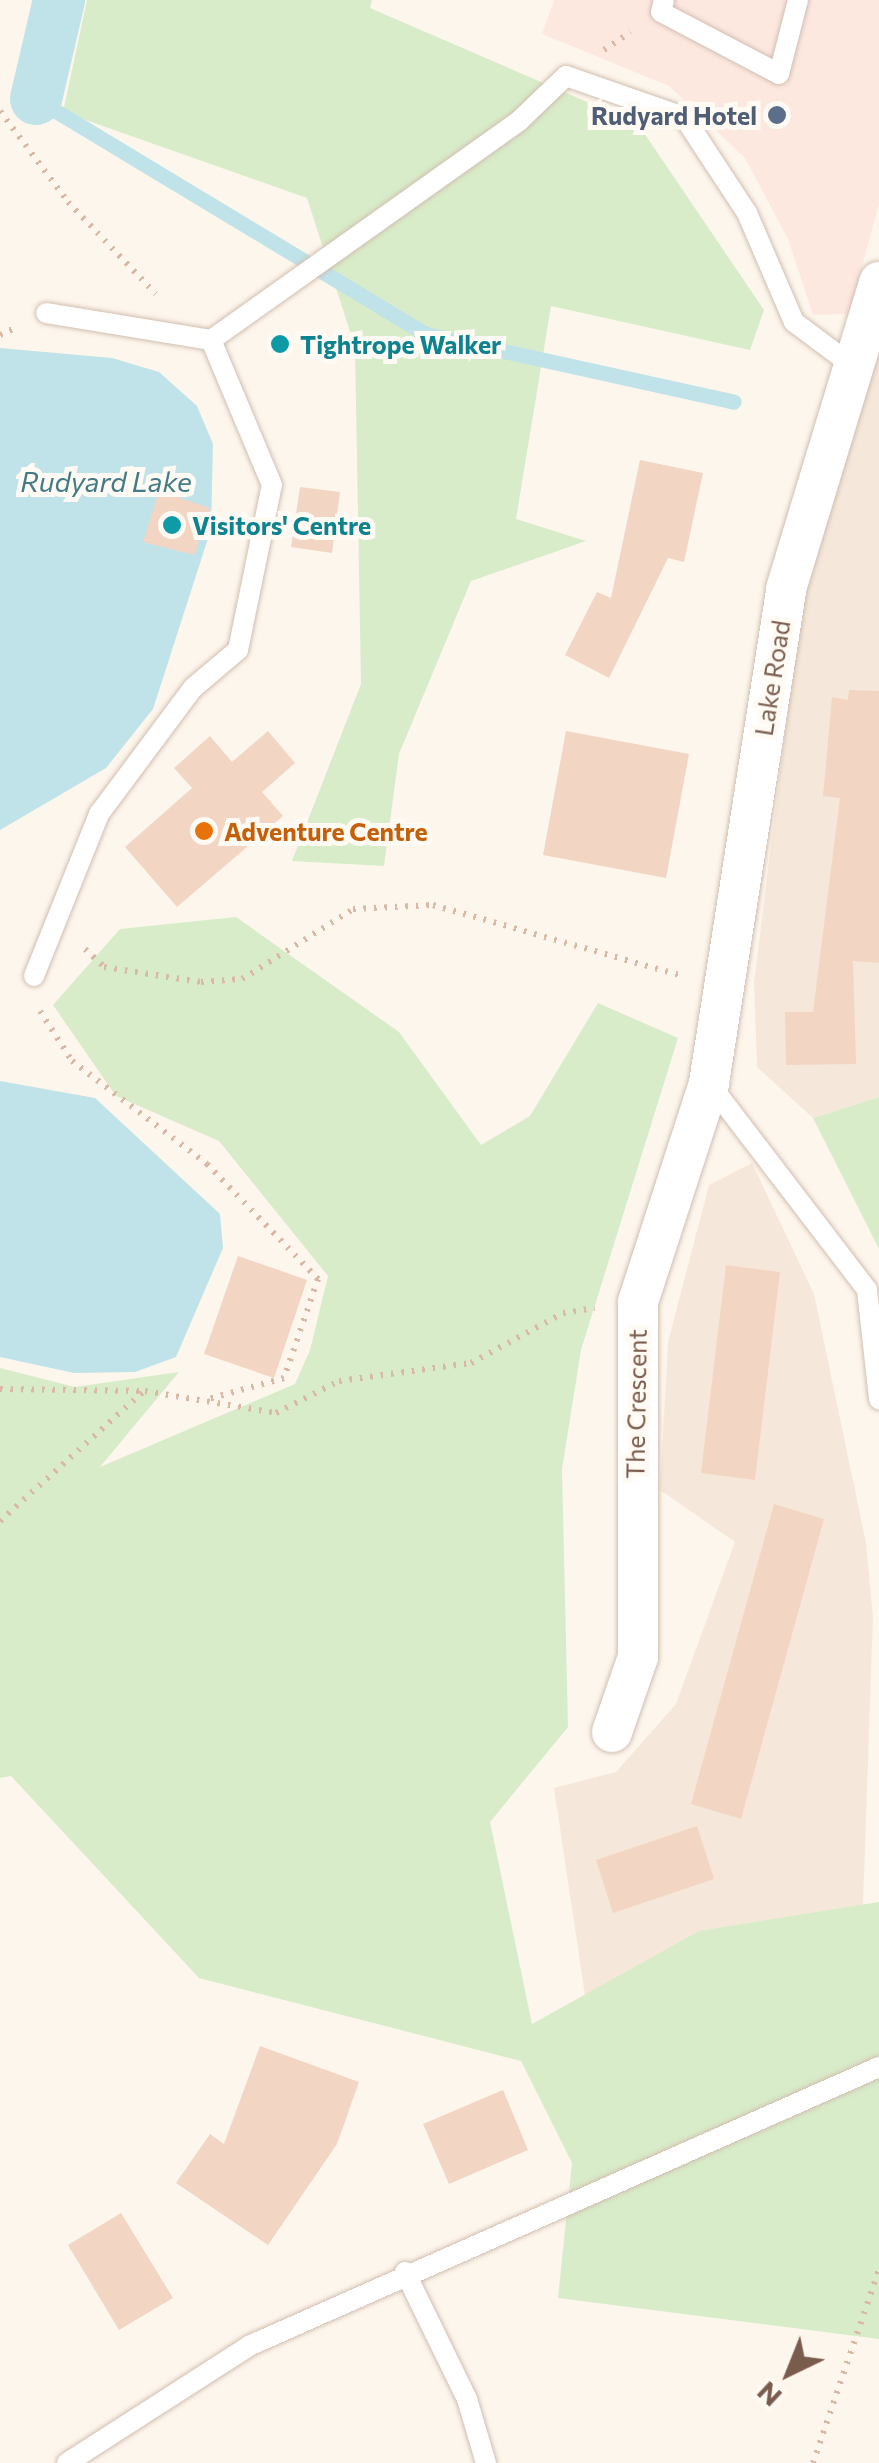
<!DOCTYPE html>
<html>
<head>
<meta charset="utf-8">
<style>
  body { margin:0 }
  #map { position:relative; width:879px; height:2463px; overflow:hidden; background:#fdf6ec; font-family:Commissioner,sans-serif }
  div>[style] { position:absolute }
  .residential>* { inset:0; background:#f5e8da }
  .commercial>* { inset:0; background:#fde8e0 }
  .green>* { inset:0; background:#d8ecc9 }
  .water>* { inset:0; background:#bfe3e8 }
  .stream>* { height:15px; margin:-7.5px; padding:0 7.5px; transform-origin:7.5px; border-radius:7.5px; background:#bfe3e8 }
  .canal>* { height:52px; margin:-26px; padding:0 26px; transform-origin:26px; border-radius:26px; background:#bfe3e8 }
  .building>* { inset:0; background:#f3d5c3 }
  .path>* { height:6px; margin-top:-3px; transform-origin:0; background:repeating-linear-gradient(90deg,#d9b8a5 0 2.5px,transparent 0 10.5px) }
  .roads { filter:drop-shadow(0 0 2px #d1beb0) drop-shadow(0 0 2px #d1beb0) }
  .lane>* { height:20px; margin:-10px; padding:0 10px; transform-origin:10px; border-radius:10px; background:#fff }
  .street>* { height:40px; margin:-20px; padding:0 20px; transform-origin:20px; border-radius:20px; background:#fff }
  .dots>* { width:28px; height:28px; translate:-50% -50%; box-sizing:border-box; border:5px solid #fffaf3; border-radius:50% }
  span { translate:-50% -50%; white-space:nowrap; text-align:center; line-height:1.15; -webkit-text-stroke:10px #fffaf3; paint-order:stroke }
  .service-label { font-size:25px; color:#4e5e75; font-weight:700 }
  .right { translate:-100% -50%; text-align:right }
  .culture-label { font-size:25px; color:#0d838f; font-weight:700 }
  .left { translate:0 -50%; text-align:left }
  .street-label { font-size:25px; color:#7a5c4d }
  .food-label { font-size:25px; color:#c56008; font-weight:700 }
  .water-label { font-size:28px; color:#437c86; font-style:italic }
  .north { position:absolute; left:739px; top:2323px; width:100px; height:100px; -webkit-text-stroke:8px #fffaf3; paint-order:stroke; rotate:223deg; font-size:28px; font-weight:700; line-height:40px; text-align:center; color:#7a5c4d }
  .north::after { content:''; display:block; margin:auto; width:35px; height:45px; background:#7a5c4d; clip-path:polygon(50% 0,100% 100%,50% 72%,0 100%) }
</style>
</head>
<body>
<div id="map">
  <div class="residential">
    <i style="clip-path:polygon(879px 338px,879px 1097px,813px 1118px,757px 1067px,754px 982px,805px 573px)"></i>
    <i style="clip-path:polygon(752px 1163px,814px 1294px,866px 1543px,873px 1617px,863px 1905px,699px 1932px,585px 1995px,554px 1788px,616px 1772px,676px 1704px,735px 1542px,660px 1490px,668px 1342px,709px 1185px)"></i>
  </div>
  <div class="commercial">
    <i style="clip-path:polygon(554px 0,879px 0,879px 204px,849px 314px,813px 315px,788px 239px,745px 158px,669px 86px,542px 34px)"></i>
  </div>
  <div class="green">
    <i style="clip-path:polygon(87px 0,372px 0,370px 8px,638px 124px,764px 310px,750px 350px,551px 306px,516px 519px,586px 541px,471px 581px,399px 754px,384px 866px,292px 861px,361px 684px,355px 347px,307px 198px,63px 112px)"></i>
    <i style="clip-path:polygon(236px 917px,399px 1032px,481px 1145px,530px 1116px,598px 1003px,678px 1038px,581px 1350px,562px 1469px,568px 1727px,490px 1822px,532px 2024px,699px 1931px,879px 1902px,879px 2339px,558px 2298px,572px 2163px,521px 2061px,199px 1978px,11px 1776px,0 1778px,0 1368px,75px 1387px,179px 1372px,100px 1467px,295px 1384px,310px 1350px,328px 1276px,219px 1141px,116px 1096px,53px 1005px,120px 929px)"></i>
    <i style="clip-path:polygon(879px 1097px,879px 1249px,813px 1118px)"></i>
  </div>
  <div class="water">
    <i style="clip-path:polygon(0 348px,112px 358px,159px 372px,197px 406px,213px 444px,211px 529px,153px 709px,106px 768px,0 830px)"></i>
    <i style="clip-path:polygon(0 1081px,95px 1098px,220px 1214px,223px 1248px,176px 1357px,135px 1372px,74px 1373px,0 1357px)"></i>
  </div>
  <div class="stream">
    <i style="left:36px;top:99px;width:455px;rotate:31.1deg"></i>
    <i style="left:426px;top:334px;width:315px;rotate:12.4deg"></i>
  </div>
  <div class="canal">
    <i style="left:36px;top:99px;width:102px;rotate:-76.9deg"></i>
  </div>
  <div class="building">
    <i style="clip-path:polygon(640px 460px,703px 473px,684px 562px,668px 558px,609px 678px,565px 655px,597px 592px,611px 598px)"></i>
    <i style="clip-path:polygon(300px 487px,340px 492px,332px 553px,291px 547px)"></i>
    <i style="clip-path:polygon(159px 491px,210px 508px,194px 555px,143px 542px)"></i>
    <i style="clip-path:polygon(849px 690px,879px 691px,879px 963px,853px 961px,856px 1064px,786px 1065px,785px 1012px,813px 1012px,840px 798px,823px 796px,832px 697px,848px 700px)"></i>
    <i style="clip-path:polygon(268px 731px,295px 763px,262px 792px,283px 816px,177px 907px,125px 847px,192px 788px,174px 768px,210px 736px,232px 762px)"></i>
    <i style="clip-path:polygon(566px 731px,689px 754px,666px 878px,543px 855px)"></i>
    <i style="clip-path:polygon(238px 1256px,307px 1280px,274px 1378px,204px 1354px)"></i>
    <i style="clip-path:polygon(726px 1265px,780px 1272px,755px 1480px,701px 1473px)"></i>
    <i style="clip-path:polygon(774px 1504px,824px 1519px,741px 1819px,691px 1804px)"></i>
    <i style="clip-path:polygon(697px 1826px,714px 1879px,613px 1913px,596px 1860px)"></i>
    <i style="clip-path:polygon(260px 2046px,359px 2082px,337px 2144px,268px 2245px,176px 2183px,210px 2134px,224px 2144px)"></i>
    <i style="clip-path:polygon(503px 2090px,528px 2150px,449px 2184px,423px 2124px)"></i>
    <i style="clip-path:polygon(121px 2213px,173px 2298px,119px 2330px,68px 2245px)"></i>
  </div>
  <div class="path">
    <i style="left:604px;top:50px;width:32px;rotate:-34deg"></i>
    <i style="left:0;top:111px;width:114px;rotate:53.2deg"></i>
    <i style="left:68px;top:202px;width:127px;rotate:46.3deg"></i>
    <i style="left:0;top:335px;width:19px;rotate:-25deg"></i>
    <i style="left:85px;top:949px;width:26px;rotate:43deg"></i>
    <i style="left:104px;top:967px;width:98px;rotate:8.8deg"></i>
    <i style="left:201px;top:982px;width:41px;rotate:-4.2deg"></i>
    <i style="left:242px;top:979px;width:131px;rotate:-32.2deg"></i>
    <i style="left:353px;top:909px;width:80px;rotate:-2.9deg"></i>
    <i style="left:433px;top:905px;width:260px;rotate:15.9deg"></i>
    <i style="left:40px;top:1011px;width:59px;rotate:57.4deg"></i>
    <i style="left:72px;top:1061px;width:170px;rotate:37.3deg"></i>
    <i style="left:207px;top:1164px;width:160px;rotate:46deg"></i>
    <i style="left:318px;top:1279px;width:105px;rotate:109deg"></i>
    <i style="left:284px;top:1378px;width:78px;rotate:164.4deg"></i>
    <i style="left:0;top:1389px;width:145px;rotate:0.8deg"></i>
    <i style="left:145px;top:1391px;width:133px;rotate:9.5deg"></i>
    <i style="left:276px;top:1413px;width:71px;rotate:-26.9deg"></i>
    <i style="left:339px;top:1381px;width:133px;rotate:-7.8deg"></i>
    <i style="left:471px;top:1363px;width:105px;rotate:-28.5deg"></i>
    <i style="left:563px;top:1313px;width:32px;rotate:-9deg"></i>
    <i style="left:0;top:1521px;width:194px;rotate:-42.1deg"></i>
    <i style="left:813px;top:2463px;width:205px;rotate:-71.2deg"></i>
  </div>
  <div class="roads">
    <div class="lane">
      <i style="left:664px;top:0;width:12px;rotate:104deg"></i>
      <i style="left:661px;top:12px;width:133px;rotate:27.7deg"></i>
      <i style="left:779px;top:74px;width:76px;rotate:-75.6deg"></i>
      <i style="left:211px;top:340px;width:378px;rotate:-35.4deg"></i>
      <i style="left:519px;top:121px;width:65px;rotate:-43.8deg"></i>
      <i style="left:566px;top:76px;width:125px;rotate:19.2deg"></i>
      <i style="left:684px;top:117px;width:115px;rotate:56.7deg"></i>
      <i style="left:747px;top:213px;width:119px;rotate:66.7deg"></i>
      <i style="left:794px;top:322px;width:74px;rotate:36.7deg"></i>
      <i style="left:34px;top:976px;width:175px;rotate:-68.1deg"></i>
      <i style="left:99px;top:814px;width:157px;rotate:-53.3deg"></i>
      <i style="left:193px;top:688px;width:59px;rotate:-40.2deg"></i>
      <i style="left:238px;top:650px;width:168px;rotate:-78.4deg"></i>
      <i style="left:272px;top:485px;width:157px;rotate:-112.8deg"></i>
      <i style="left:211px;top:340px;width:167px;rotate:-170.7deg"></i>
      <i style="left:709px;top:1083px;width:260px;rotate:52.6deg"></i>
      <i style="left:867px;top:1290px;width:110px;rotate:83.7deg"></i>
      <i style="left:405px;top:2272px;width:141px;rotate:64deg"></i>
      <i style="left:467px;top:2399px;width:67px;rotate:73.5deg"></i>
      <i style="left:67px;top:2463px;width:219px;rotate:-32.7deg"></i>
      <i style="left:251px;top:2345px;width:687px;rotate:-23.88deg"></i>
    </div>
    <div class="street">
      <i style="left:612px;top:1732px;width:79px;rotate:-70.9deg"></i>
      <i style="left:638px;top:1657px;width:355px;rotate:-90deg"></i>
      <i style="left:638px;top:1302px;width:230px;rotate:-72deg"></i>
      <i style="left:709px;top:1083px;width:500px;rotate:-81.1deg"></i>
      <i style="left:786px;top:589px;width:321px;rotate:-73.1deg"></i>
    </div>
  </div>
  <div class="dots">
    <i style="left:777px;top:115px;background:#5c6f8a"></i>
    <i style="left:280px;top:344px;background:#0f9aa8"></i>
    <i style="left:172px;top:525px;background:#0f9aa8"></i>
    <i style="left:204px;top:831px;background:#e8710a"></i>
  </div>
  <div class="service-label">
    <span class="right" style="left:757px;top:115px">Rudyard Hotel</span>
  </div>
  <div class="culture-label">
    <span class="left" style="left:300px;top:344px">Tightrope Walker</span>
    <span class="left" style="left:192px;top:525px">Visitors' Centre</span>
  </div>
  <div class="street-label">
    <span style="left:772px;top:678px;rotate:-81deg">Lake Road</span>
    <span style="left:636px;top:1404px;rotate:-89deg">The Crescent</span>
  </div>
  <div class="food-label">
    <span class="left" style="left:224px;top:831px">Adventure Centre</span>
  </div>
  <div class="water-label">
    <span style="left:106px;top:481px">Rudyard Lake</span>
  </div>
  <div class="north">N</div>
</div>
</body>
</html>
